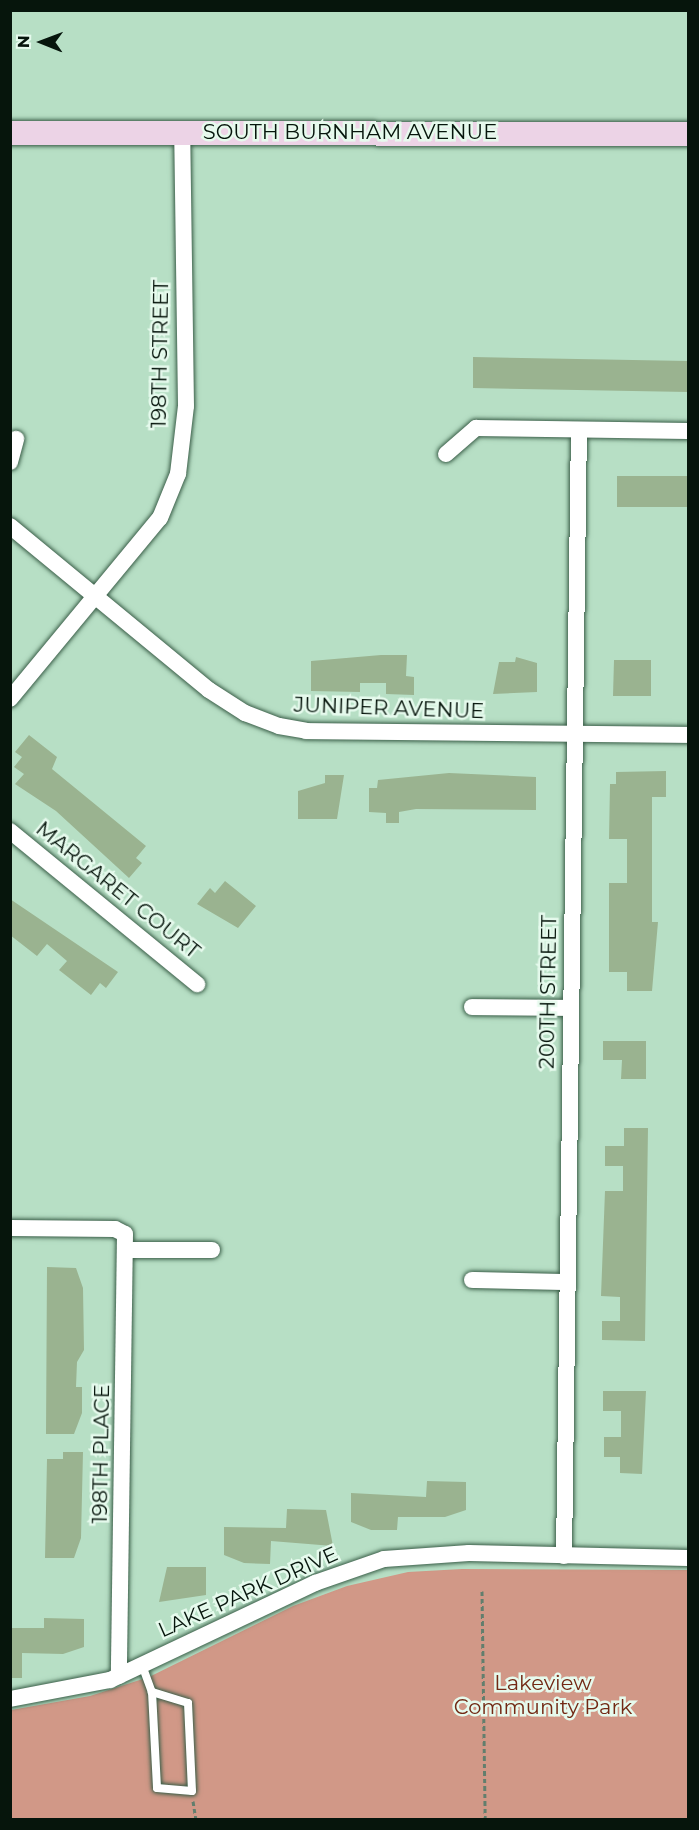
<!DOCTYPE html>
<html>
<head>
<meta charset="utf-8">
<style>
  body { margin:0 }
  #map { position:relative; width:699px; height:1830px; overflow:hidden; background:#b7dfc5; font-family:Montserrat,sans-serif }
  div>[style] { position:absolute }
  .green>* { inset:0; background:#d19887 }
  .building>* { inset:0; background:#9ab390 }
  .path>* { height:3px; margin-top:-1.5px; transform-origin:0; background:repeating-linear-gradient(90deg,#627e6d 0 4.5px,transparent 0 7.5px) }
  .roads { filter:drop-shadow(0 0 2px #3a5e48) drop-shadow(0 0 2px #3a5e48) }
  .service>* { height:8px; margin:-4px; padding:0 4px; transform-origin:4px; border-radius:4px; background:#fff }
  .minor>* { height:16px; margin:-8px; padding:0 8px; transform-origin:8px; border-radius:8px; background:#fff }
  .secondary>* { height:24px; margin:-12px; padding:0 12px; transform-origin:12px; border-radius:12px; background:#ecd3e6 }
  span { translate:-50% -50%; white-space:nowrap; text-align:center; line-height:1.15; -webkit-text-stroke:5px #e6faed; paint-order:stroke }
  .street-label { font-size:21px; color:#06150c }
  .park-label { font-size:21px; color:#722914 }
  .frame { position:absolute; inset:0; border:12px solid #06150c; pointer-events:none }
  .north { position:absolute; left:12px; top:12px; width:60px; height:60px; -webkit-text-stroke:4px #e6faed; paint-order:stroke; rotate:271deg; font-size:16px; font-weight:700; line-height:24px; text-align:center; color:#06150c }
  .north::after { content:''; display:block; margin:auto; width:21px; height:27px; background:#06150c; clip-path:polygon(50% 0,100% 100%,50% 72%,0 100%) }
</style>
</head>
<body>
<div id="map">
  <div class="green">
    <i style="clip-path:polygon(462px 1569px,688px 1570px,688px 1819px,11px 1820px,11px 1710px,90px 1696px,149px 1677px,293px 1606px,347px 1586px,408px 1572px)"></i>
  </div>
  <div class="building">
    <i style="clip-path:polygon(473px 357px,688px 361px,688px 392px,473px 388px)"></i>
    <i style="clip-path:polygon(617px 476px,688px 476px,688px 507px,617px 507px)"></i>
    <i style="clip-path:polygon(381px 655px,407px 655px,406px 676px,414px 677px,414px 695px,386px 694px,386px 683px,360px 683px,360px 692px,311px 691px,311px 661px)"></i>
    <i style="clip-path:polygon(516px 657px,537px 663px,537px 692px,493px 694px,499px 662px,515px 662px)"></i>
    <i style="clip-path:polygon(614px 660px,651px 660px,651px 696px,613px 696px)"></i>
    <i style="clip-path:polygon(29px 735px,57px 757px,52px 769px,146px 846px,136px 858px,142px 863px,129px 878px,56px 811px,15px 784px,24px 774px,14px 767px,22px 757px,15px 752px)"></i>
    <i style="clip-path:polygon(666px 771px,666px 797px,652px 797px,652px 922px,658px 922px,652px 991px,627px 991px,627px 972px,609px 972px,609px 883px,627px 883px,627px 839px,609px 839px,610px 784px,616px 784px,616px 772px)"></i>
    <i style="clip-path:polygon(449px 773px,536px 777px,536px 810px,416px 809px,399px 812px,399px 823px,386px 823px,386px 813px,369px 812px,369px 788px,377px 788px,378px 780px)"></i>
    <i style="clip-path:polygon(325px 775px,344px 775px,337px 819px,298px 819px,298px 791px,325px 783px)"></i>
    <i style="clip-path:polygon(225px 881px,256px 906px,238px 928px,197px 904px,210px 888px,215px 893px)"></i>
    <i style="clip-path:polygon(10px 899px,118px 972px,106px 988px,100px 983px,91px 995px,59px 970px,67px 961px,47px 944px,37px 956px,10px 935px)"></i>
    <i style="clip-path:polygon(603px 1041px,646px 1041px,646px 1079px,621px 1079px,622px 1060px,603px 1060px)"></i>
    <i style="clip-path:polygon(624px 1128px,648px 1128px,645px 1341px,602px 1340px,602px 1321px,620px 1321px,620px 1297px,601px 1296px,605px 1191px,623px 1191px,623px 1166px,605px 1166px,605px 1146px,624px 1146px)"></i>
    <i style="clip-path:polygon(47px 1267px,76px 1268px,83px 1288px,84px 1350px,77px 1362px,76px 1387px,82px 1387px,82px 1413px,74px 1434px,46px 1434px)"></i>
    <i style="clip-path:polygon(603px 1391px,646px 1391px,642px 1474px,620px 1473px,620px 1457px,604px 1457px,604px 1437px,621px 1437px,621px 1411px,603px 1411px)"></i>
    <i style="clip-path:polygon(63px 1452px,83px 1452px,81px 1538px,74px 1558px,45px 1558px,47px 1459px,63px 1459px)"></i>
    <i style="clip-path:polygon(427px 1481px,466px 1482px,466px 1510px,445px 1517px,398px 1517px,397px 1530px,371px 1530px,351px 1522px,351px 1493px,426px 1497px)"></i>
    <i style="clip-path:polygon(287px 1509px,326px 1510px,333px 1546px,271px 1541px,270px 1564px,244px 1563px,224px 1555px,224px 1527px,286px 1528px)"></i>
    <i style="clip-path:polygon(167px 1567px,206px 1567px,206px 1595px,159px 1602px)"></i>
    <i style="clip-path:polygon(44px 1618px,84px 1619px,84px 1647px,63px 1654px,22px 1653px,22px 1678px,10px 1678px,10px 1628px,44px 1628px)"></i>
  </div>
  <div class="path">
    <i style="left:482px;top:1591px;width:229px;rotate:89.2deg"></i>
    <i style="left:193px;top:1801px;width:19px;rotate:81deg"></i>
  </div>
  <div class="roads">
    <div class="service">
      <i style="left:142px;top:1665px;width:29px;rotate:70deg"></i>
      <i style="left:152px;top:1692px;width:96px;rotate:87deg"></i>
      <i style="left:157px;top:1788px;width:35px;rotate:5deg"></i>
      <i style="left:192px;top:1791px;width:88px;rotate:-92.6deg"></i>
      <i style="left:188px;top:1703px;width:38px;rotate:-163deg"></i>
    </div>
    <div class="minor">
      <i style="left:446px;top:454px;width:40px;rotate:-41deg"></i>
      <i style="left:476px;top:428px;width:212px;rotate:0.8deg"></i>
      <i style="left:10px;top:462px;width:24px;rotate:-75deg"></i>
      <i style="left:10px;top:526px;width:258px;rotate:39.5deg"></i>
      <i style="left:209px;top:690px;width:43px;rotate:32.6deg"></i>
      <i style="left:245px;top:713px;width:36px;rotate:21deg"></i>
      <i style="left:279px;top:726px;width:27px;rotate:10deg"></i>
      <i style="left:306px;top:731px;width:382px;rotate:0.6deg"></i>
      <i style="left:10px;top:699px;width:235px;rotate:-50.4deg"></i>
      <i style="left:160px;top:518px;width:48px;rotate:-67.8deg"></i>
      <i style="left:178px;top:474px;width:68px;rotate:-83.3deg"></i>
      <i style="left:186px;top:406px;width:274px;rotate:-90.8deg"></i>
      <i style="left:10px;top:831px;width:242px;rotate:39.3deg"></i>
      <i style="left:472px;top:1007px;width:98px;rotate:0.6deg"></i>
      <i style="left:10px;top:1228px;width:105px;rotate:0.5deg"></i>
      <i style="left:115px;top:1229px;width:11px;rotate:27deg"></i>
      <i style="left:125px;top:1234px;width:442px;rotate:90.8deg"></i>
      <i style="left:127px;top:1250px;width:85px"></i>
      <i style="left:472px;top:1280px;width:94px;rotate:1.2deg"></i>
      <i style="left:564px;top:1556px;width:1126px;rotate:-89.24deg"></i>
      <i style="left:10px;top:1699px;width:102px;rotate:-10.8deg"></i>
      <i style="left:110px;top:1680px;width:227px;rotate:-25.3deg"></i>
      <i style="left:315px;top:1583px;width:73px;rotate:-19.2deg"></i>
      <i style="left:384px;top:1559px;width:85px;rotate:-4deg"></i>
      <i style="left:469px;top:1553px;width:219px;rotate:1.3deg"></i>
    </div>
    <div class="secondary">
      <i style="left:10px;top:133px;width:678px;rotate:0.08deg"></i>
    </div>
  </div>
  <div class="street-label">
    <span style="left:350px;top:132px">SOUTH BURNHAM AVENUE</span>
    <span style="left:160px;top:354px;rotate:-89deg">198TH STREET</span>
    <span style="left:389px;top:708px;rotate:2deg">JUNIPER AVENUE</span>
    <span style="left:118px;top:890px;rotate:39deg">MARGARET COURT</span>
    <span style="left:548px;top:992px;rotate:-89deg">200TH STREET</span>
    <span style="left:101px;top:1454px;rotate:-89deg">198TH PLACE</span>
    <span style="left:248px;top:1592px;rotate:-24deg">LAKE PARK DRIVE</span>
  </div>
  <div class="park-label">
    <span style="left:543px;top:1695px">Lakeview<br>Community Park</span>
  </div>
  <div class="frame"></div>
  <div class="north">N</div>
</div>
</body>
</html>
